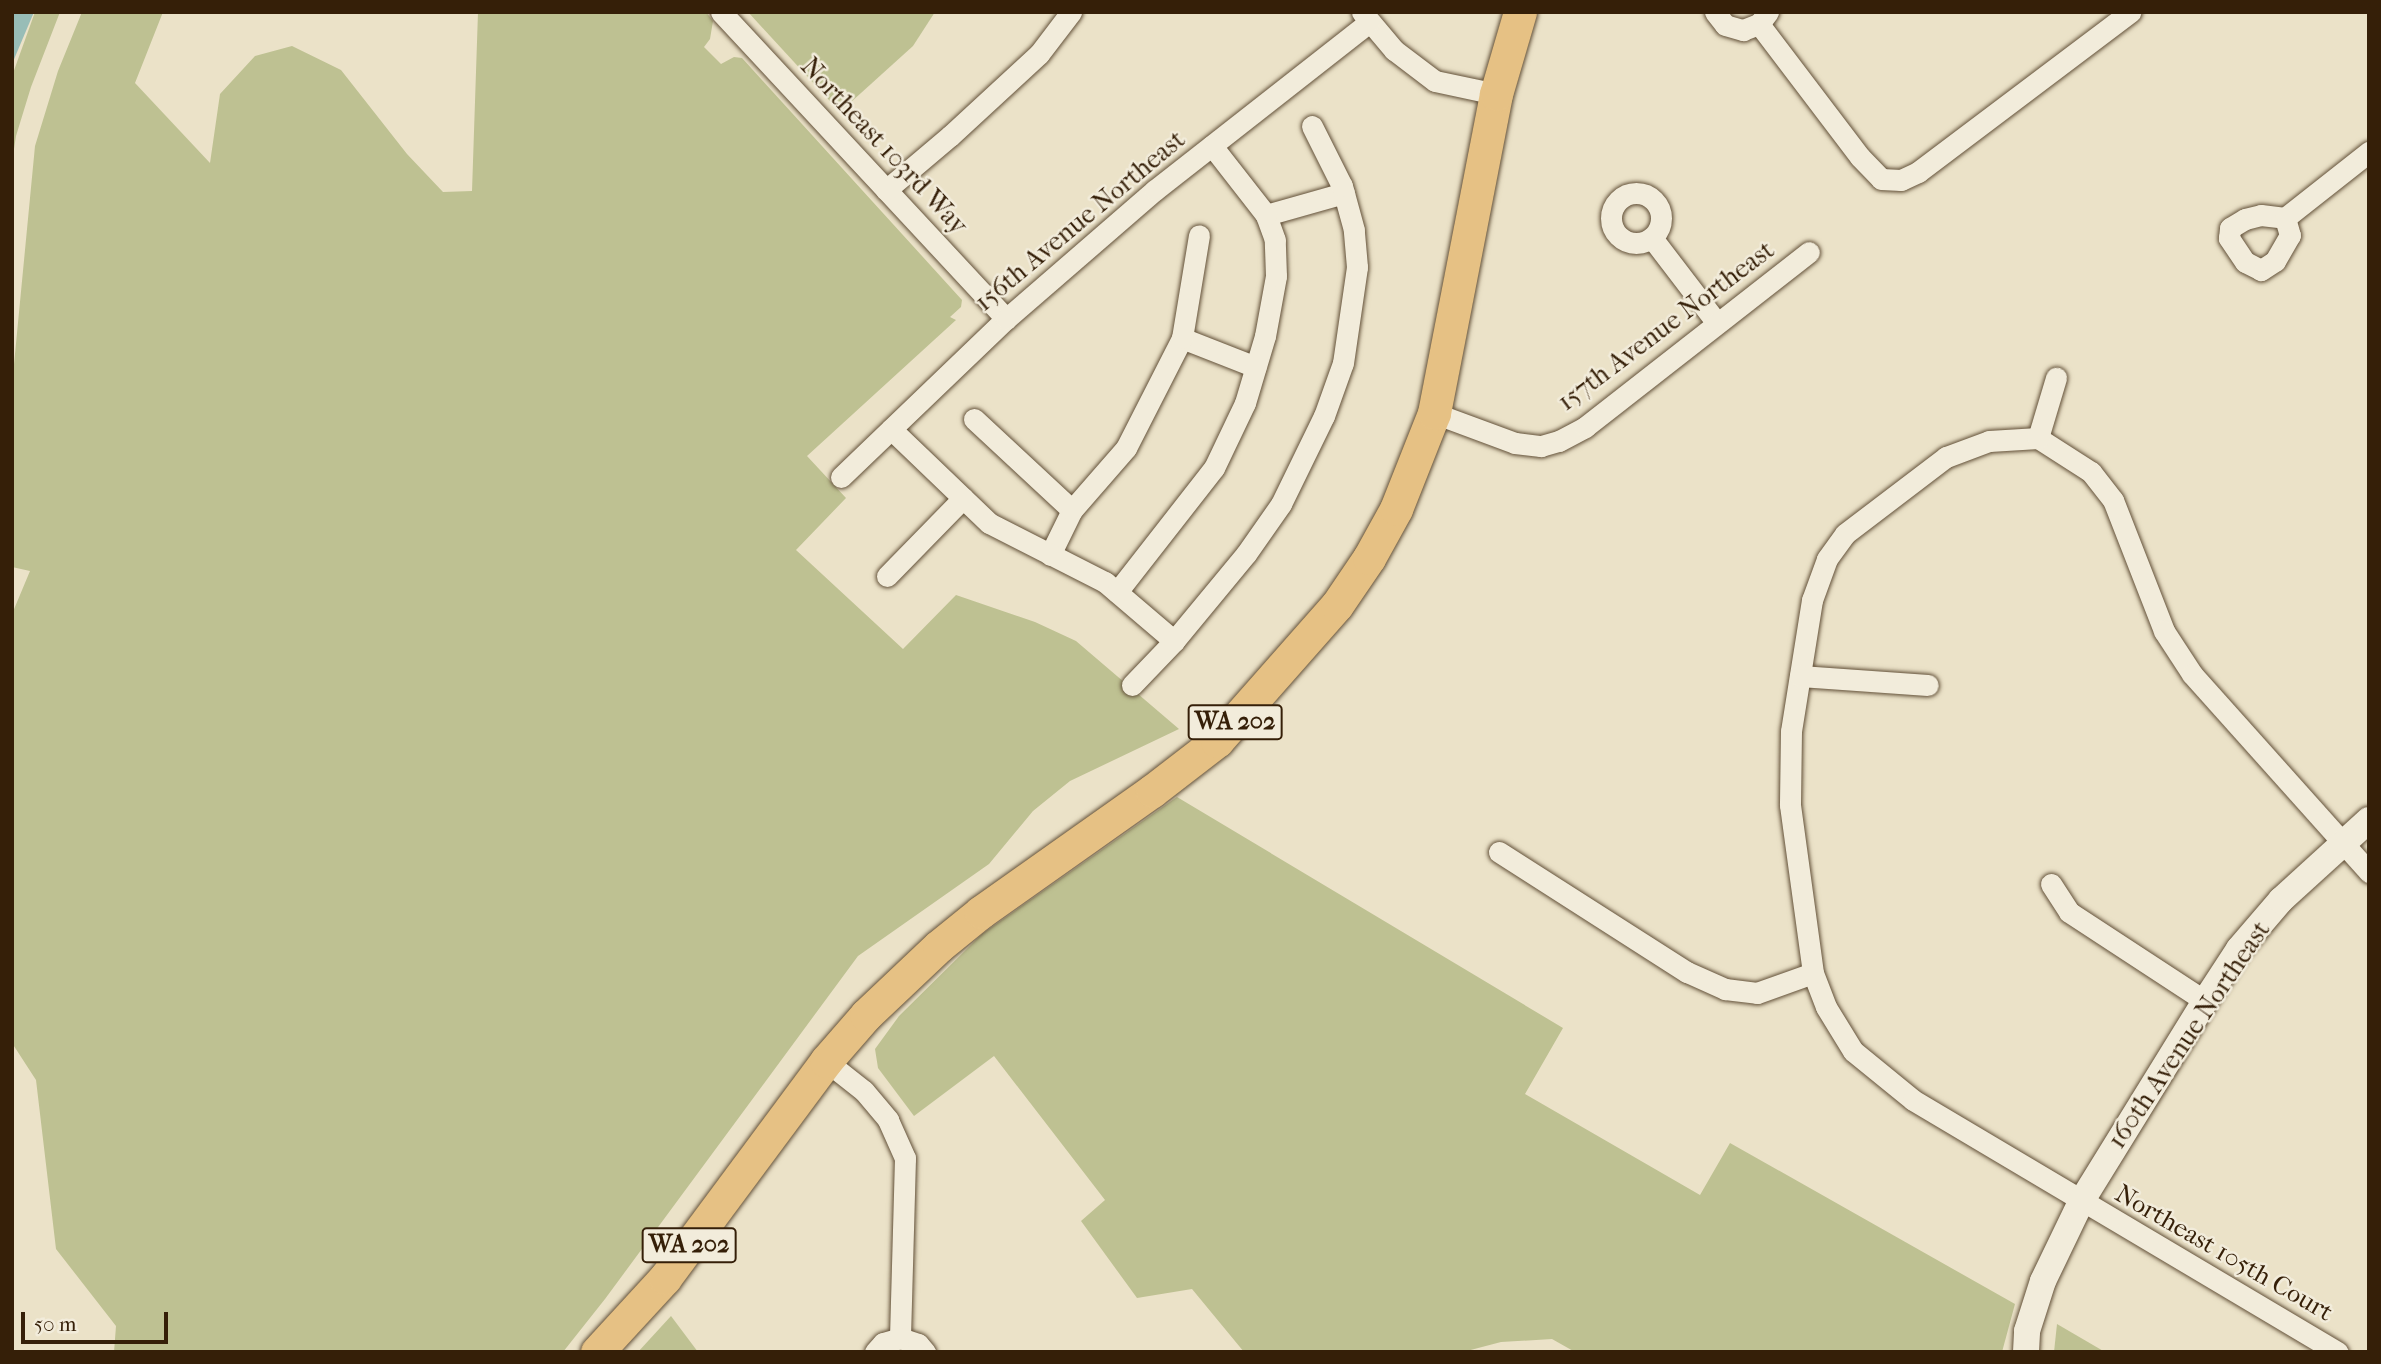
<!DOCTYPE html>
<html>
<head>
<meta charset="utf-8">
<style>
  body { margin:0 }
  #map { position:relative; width:2381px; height:1364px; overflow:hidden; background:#ebe2c8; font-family:"IM FELL French Canon",serif }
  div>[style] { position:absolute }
  .green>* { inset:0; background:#bec192 }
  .water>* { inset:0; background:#98bdb7 }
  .roads { filter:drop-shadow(0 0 2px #625038) drop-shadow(0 0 2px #625038) }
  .minor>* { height:21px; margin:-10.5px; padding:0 10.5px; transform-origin:10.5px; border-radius:10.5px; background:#f2ecdb }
  .minor>.ring { margin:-10.5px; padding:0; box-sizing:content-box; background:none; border:21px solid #f2ecdb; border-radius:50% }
  .tertiary>* { height:26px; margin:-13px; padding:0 13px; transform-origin:13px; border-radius:13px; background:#f2ecdb }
  .primary>* { height:33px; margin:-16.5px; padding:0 16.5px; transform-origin:16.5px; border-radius:16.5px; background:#e6c184 }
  span { translate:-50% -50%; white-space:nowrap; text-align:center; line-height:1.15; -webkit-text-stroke:5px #f2ecdb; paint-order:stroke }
  .shield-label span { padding:2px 5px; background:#f2ecdb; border:2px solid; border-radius:5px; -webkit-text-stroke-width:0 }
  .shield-label { font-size:24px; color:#351f08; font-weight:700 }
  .street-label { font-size:26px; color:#351f08 }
  .frame { position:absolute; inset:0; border:14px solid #351f08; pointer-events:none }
  .scale { position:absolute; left:21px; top:1312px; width:147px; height:32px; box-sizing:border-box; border:4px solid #351f08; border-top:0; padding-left:9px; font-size:21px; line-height:24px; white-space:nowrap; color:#351f08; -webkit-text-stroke:5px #f2ecdb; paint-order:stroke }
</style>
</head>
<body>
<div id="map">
  <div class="green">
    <i style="clip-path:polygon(35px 12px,60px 12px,31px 87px,16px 136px,12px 162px,12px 76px)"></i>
    <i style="clip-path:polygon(82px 12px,163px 12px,135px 83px,210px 163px,220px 94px,255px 56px,292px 46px,341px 70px,407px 154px,443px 192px,472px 191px,478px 12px,706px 12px,713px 21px,710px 39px,704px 47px,721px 64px,734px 57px,742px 58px,962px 300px,961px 307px,950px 317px,956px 320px,807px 456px,846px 498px,796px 550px,903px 649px,956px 595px,1035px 622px,1076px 641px,1179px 729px,1070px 781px,1033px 811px,989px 864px,858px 956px,605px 1299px,563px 1352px,114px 1352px,116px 1326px,56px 1249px,36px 1080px,12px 1043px,12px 614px,30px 571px,12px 567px,12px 385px,35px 146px,58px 71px)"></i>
    <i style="clip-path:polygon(748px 12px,935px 12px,913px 46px,840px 112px)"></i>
    <i style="clip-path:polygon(1177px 797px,1563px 1028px,1525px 1094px,1700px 1195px,1730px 1143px,2015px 1304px,2002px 1352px,1575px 1352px,1552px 1339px,1501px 1342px,1463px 1352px,1244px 1352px,1192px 1289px,1137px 1298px,1081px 1221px,1105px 1200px,994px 1056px,914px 1116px,878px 1068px,875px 1049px,899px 1016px,982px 934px)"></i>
    <i style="clip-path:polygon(671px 1316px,698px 1352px,638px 1352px)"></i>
    <i style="clip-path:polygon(2057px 1324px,2105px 1352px,2054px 1352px)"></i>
  </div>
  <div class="water">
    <i style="clip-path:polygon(12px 12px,34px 12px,12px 64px)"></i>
  </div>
  <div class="roads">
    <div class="minor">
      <i style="left:721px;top:12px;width:419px;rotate:47.1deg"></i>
      <i style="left:1362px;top:12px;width:50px;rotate:49.9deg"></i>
      <i style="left:1394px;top:50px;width:51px;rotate:37.1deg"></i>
      <i style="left:1435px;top:81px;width:62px;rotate:12deg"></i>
      <i style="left:1715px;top:12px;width:16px;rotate:52deg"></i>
      <i style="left:1725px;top:25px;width:19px;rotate:16deg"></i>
      <i style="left:1743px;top:30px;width:17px;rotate:-21deg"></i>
      <i style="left:1759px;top:24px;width:15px;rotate:-53deg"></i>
      <i style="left:1759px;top:24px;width:167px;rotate:52.8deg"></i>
      <i style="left:1860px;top:157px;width:30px;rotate:46deg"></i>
      <i style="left:1881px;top:179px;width:20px;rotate:3deg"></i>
      <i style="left:1901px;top:180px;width:19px;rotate:-25deg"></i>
      <i style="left:1918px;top:172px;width:266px;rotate:-37deg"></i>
      <i style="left:886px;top:190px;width:84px;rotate:-40.2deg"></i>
      <i style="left:950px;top:136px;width:121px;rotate:-42.7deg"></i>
      <i style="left:1039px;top:54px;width:53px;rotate:-52.7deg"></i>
      <i class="ring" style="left:1611px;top:193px;width:29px;height:29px"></i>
      <i style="left:1266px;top:215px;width:81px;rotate:-15.8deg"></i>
      <i style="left:2285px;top:218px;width:18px;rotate:74deg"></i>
      <i style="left:2290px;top:235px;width:30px;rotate:120deg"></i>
      <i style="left:2275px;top:261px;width:17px;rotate:147deg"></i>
      <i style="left:2261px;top:270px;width:18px;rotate:-153deg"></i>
      <i style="left:2245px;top:262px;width:29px;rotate:-124deg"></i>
      <i style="left:2229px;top:238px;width:10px;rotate:-84deg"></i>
      <i style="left:2230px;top:228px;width:17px;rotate:-31deg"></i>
      <i style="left:2245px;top:219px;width:16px;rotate:-14deg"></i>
      <i style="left:2261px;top:215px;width:24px;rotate:7deg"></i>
      <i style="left:2285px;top:218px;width:107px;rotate:-38.2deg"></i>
      <i style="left:1652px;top:238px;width:107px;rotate:52.6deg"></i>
      <i style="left:1182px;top:338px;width:79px;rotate:21.4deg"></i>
      <i style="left:1434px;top:413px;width:86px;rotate:20.3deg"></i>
      <i style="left:1515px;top:443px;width:26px;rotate:7deg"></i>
      <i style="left:1541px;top:446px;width:19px;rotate:-16deg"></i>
      <i style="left:1559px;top:441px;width:30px;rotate:-28deg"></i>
      <i style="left:1585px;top:427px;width:284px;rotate:-38deg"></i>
      <i style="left:974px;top:419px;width:134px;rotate:42.9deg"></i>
      <i style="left:1072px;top:510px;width:50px;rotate:116.1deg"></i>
      <i style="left:891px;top:429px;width:136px;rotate:43.8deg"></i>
      <i style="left:989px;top:523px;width:130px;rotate:27deg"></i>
      <i style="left:1105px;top:582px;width:91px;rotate:40.5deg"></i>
      <i style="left:2038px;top:438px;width:49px;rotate:176.5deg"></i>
      <i style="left:1989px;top:441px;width:46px;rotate:159.6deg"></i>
      <i style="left:1946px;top:457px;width:127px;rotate:142.7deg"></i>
      <i style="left:1845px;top:534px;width:31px;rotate:126deg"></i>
      <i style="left:1827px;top:559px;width:44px;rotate:110.1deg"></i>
      <i style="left:1812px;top:600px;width:133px;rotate:99.1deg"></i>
      <i style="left:1791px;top:731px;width:74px;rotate:90.8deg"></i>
      <i style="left:1790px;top:805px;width:170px;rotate:82.2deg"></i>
      <i style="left:1813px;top:973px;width:36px;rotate:69deg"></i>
      <i style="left:1826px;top:1007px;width:52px;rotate:58.5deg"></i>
      <i style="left:1853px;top:1051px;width:77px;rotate:39.2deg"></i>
      <i style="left:1913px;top:1100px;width:494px;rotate:30.7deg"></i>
      <i style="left:2038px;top:438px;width:63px;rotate:32.7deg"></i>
      <i style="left:2091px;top:472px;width:36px;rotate:52deg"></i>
      <i style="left:2113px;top:500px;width:141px;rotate:68.7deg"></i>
      <i style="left:2164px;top:631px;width:51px;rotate:56.9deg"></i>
      <i style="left:2192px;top:674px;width:266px;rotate:48.2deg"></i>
      <i style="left:2038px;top:438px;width:63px;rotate:-73.3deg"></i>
      <i style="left:841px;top:477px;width:228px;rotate:-43.8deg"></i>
      <i style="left:1006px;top:319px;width:197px;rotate:-40.9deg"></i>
      <i style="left:1155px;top:190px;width:272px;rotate:-38.1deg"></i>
      <i style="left:1072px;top:510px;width:82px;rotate:-48.9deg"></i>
      <i style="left:1126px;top:448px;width:123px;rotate:-63deg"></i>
      <i style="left:1182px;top:338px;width:104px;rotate:-80.6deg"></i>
      <i style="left:887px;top:576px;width:109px;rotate:-45.7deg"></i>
      <i style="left:1117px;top:592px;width:157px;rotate:-52deg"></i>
      <i style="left:1214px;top:468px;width:72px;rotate:-64.5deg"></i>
      <i style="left:1245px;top:403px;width:70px;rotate:-73.4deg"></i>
      <i style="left:1265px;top:336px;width:61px;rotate:-79.6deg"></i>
      <i style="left:1276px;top:276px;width:36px;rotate:-92deg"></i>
      <i style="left:1275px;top:240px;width:27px;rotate:-110deg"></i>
      <i style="left:1266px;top:215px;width:88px;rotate:-128deg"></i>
      <i style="left:1800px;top:676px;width:128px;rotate:4deg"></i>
      <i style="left:1132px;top:685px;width:61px;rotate:-46.3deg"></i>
      <i style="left:1174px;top:641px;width:113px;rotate:-50.4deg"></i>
      <i style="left:1246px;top:554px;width:61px;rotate:-55deg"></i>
      <i style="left:1281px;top:504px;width:98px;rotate:-64deg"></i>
      <i style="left:1324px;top:416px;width:56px;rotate:-70.3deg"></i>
      <i style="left:1343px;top:363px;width:97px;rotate:-81.7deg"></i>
      <i style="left:1357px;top:267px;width:37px;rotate:-95deg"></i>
      <i style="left:1354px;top:230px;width:46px;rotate:-105.3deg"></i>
      <i style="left:1342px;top:186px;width:67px;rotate:-116.6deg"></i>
      <i style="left:1499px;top:852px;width:223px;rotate:32.6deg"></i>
      <i style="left:1687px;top:972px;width:42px;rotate:24.1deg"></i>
      <i style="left:1725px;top:989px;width:32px;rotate:7deg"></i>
      <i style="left:1757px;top:993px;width:59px;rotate:-19.7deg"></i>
      <i style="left:2051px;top:884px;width:33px;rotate:57deg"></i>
      <i style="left:2069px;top:912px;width:163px;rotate:33.2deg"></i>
      <i style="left:826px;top:1061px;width:48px;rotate:38.3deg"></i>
      <i style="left:864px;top:1091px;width:38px;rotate:50deg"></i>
      <i style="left:888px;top:1120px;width:42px;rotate:65.9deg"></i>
      <i style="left:905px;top:1158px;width:180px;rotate:91.6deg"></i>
      <i style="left:875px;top:1352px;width:12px;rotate:-48deg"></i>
      <i style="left:883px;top:1343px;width:18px;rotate:-16deg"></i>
      <i style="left:900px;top:1338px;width:19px;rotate:18deg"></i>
      <i style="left:918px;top:1344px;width:11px;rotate:49deg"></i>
    </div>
    <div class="tertiary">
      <i style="left:2026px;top:1352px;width:21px;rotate:-87deg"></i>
      <i style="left:2027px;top:1331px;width:52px;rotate:-72.3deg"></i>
      <i style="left:2043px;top:1281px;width:88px;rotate:-64.3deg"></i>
      <i style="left:2081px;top:1202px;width:236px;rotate:-58.3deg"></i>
      <i style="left:2205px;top:1001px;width:62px;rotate:-56.8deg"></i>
      <i style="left:2239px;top:949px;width:65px;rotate:-49.4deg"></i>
      <i style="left:2281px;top:900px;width:119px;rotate:-42.3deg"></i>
    </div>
    <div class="primary">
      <i style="left:597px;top:1352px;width:100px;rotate:-47.4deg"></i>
      <i style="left:665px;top:1278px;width:270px;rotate:-53.4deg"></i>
      <i style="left:826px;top:1061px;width:61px;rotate:-49deg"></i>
      <i style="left:866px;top:1015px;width:100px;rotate:-43.4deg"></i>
      <i style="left:939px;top:946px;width:54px;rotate:-39deg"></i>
      <i style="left:981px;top:912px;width:209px;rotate:-35.3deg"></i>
      <i style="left:1152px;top:791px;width:82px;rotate:-37.6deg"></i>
      <i style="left:1217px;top:741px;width:181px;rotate:-48.6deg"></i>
      <i style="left:1337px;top:605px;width:57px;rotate:-55.8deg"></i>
      <i style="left:1369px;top:558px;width:56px;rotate:-61.1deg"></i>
      <i style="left:1396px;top:509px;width:103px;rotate:-68.4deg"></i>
      <i style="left:1434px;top:413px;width:325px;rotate:-79deg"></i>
      <i style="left:1496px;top:94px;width:85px;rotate:-73.7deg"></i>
    </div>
  </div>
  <div class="shield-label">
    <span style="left:1235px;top:722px">WA 202</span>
    <span style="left:689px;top:1245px">WA 202</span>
  </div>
  <div class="street-label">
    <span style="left:884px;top:146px;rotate:47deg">Northeast 103rd Way</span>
    <span style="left:1080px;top:221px;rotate:-40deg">156th Avenue Northeast</span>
    <span style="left:1666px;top:326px;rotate:-37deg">157th Avenue Northeast</span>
    <span style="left:2189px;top:1035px;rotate:-56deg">160th Avenue Northeast</span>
    <span style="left:2224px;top:1253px;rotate:30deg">Northeast 105th Court</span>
  </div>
  <div class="frame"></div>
  <div class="scale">50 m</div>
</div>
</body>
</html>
